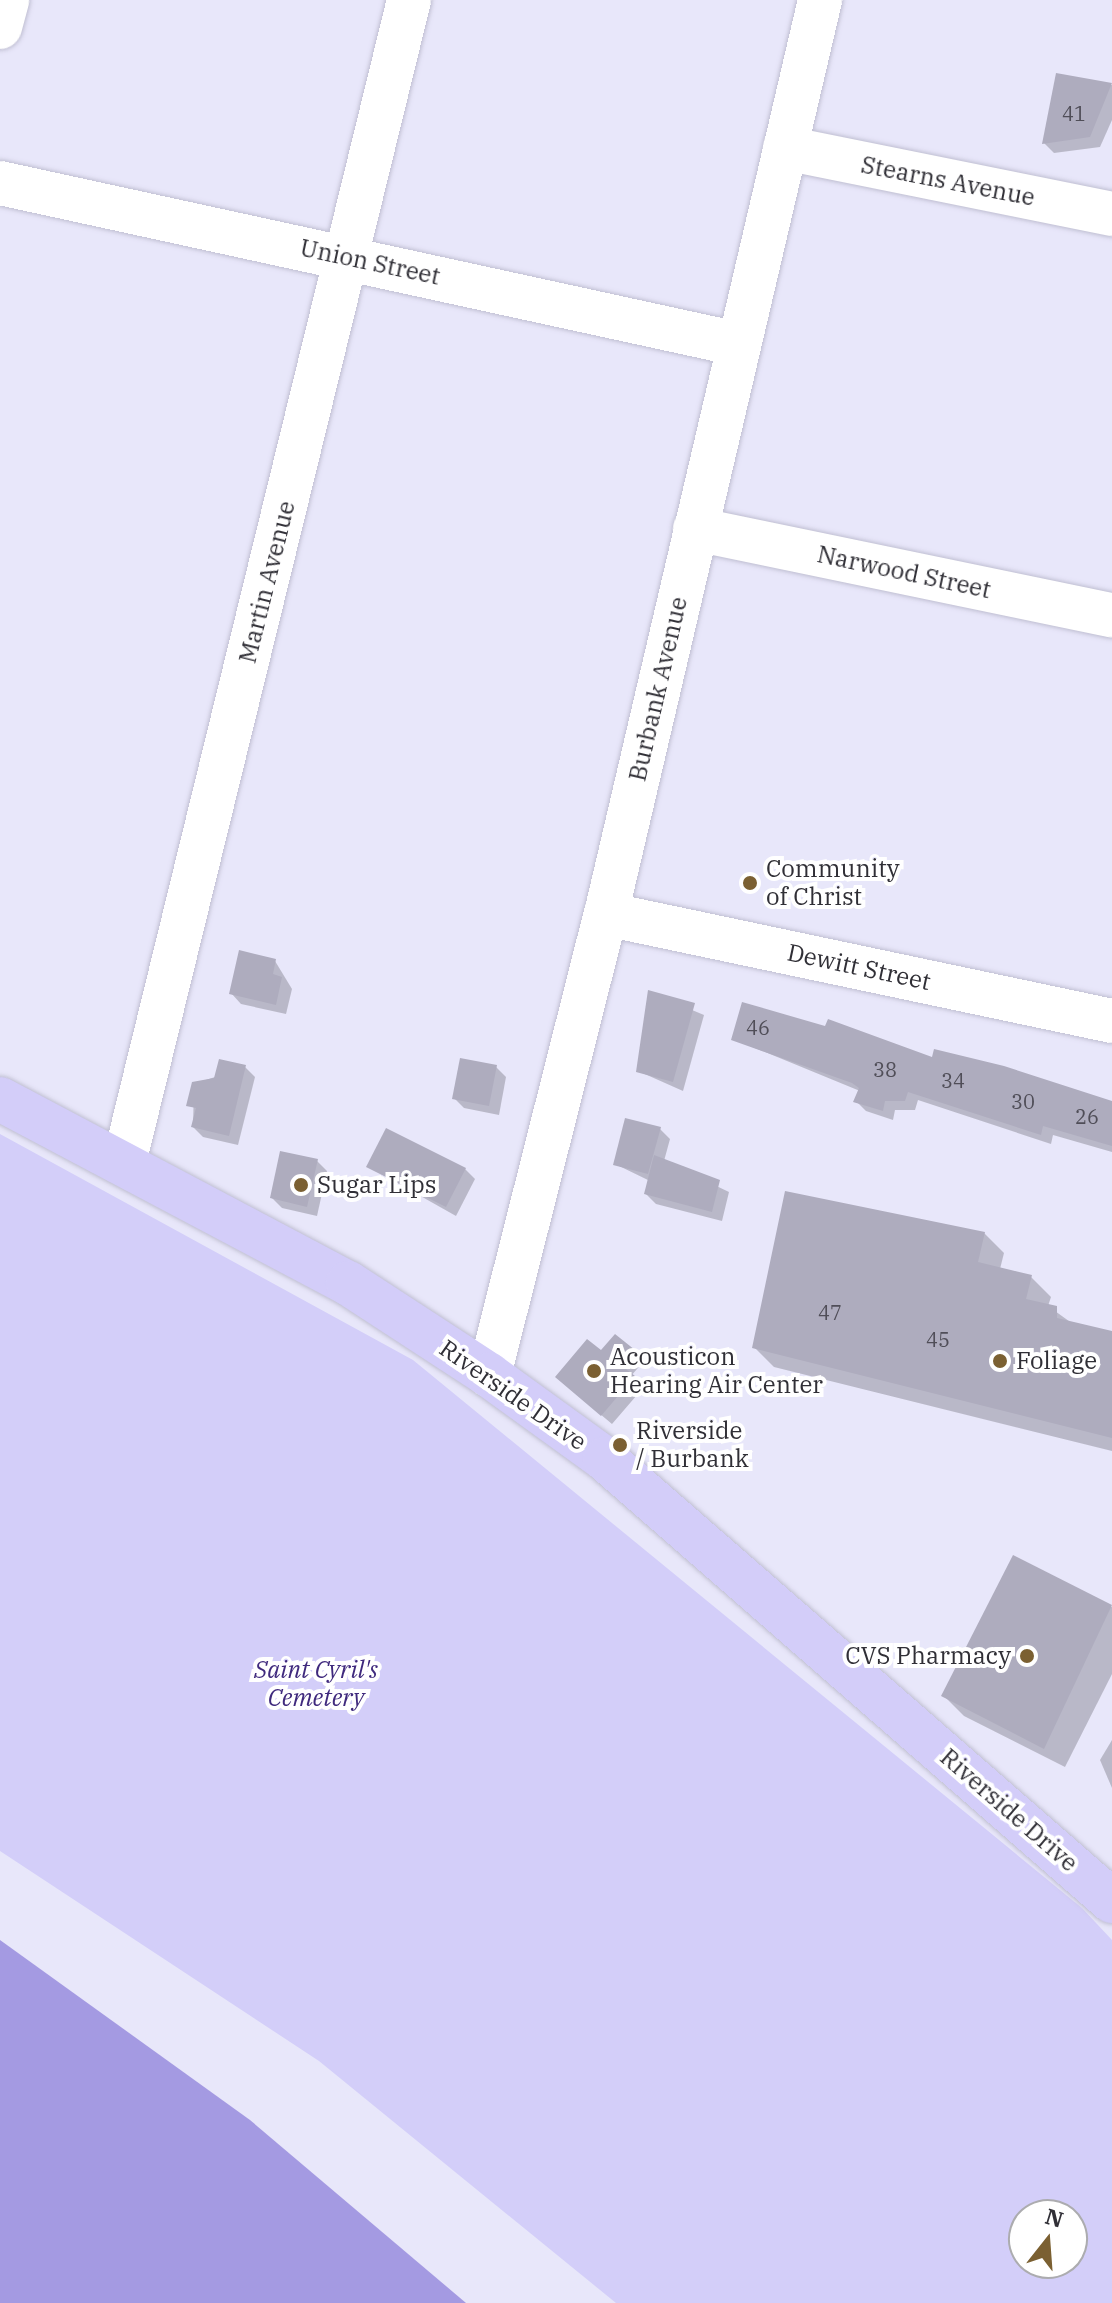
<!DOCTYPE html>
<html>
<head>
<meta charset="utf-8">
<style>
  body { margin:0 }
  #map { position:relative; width:1112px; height:2303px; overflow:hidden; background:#e8e7fa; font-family:"IBM Plex Serif",serif }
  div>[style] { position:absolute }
  .green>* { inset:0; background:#d3cef9 }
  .water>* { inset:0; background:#a49ae2 }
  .shadow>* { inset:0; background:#0003 }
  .building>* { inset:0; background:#aeacbe }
  .roads { filter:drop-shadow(0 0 2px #c0bfd2) drop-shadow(0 0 2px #c0bfd2) }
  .minor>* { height:44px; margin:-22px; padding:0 22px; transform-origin:22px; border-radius:22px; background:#fff }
  .major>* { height:44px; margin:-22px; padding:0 22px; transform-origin:22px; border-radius:22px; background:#d3cdf9 }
  .dots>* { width:22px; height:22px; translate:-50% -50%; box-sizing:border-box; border:4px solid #fff; border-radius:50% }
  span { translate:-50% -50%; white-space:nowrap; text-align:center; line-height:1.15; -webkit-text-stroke:8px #fff; paint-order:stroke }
  .number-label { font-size:20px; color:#504e58 }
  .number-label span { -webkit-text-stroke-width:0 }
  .street-label { font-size:24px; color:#302f36 }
  .poi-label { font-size:24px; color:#302f36 }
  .left { translate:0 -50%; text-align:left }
  .right { translate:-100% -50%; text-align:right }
  .park-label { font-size:24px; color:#3f297d; font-style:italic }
  .north { position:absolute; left:1008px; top:2199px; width:80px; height:80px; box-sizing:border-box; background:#fff; border:2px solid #acacaf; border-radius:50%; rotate:17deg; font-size:22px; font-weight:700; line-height:32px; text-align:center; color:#302f36 }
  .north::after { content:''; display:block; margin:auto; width:28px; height:36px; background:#7b6032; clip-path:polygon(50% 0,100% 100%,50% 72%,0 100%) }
</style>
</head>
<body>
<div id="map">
  <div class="green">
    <i style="clip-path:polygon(evenodd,0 1134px,413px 1360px,1082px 1908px,1112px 1940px,1112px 2303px,616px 2303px,319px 2061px,0 1851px,0 1134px,1024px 2215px,1072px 2215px,1072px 2263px,1024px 2263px,1024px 2215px)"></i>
  </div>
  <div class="water">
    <i style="clip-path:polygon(0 1940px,250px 2120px,466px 2303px,0 2303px)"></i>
  </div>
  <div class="shadow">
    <i style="clip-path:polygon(1057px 76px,1112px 85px,1112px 120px,1100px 147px,1054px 153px,1044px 143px)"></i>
    <i style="clip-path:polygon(275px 961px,292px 989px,286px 1014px,241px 1004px,231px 993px)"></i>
    <i style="clip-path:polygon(649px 992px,704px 1015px,683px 1091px,638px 1071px)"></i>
    <i style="clip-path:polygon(733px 1039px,933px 1059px,1112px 1102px,1112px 1152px,1053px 1135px,1051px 1144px,918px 1100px,915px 1110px,895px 1110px,893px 1120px,866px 1111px,856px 1101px,860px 1091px)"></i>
    <i style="clip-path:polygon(245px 1067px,255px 1077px,238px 1145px,203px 1137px,193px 1127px,194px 1084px)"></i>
    <i style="clip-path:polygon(496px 1067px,506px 1077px,499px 1115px,464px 1108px,454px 1098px)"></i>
    <i style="clip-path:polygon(660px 1129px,670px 1139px,664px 1161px,729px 1192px,722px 1221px,656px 1204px,646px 1194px,650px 1181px,615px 1164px)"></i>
    <i style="clip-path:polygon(317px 1161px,327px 1171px,317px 1216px,282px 1208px,272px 1198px)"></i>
    <i style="clip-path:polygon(369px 1167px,465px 1169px,475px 1179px,456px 1216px)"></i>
    <i style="clip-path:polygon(984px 1233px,1004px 1253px,1000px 1269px,1031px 1277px,1051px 1297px,1048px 1306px,1073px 1324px,1112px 1333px,1112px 1451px,774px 1367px,754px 1347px)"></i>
    <i style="clip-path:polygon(633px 1352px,643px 1362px,631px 1376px,643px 1388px,612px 1424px,568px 1387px)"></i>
    <i style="clip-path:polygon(1014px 1557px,1112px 1607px,1112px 1674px,1065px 1767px,964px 1716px,944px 1696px)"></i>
    <i style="clip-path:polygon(1112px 1740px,1112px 1788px,1100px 1760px)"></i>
  </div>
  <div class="building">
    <i style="clip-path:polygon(1056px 73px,1112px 83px,1090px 137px,1042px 144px)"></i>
    <i style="clip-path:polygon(239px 950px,276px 959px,273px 974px,282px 977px,276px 1005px,229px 994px)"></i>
    <i style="clip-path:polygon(648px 990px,695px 1003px,673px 1082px,636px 1072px)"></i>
    <i style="clip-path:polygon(742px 1002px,825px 1026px,828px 1019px,932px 1057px,934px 1049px,1004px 1066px,1112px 1101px,1112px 1146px,1043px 1126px,1041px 1135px,908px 1092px,905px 1101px,885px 1101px,883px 1111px,853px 1102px,859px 1088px,852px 1083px,731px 1040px)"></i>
    <i style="clip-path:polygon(460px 1058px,497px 1065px,489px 1106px,452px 1099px)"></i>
    <i style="clip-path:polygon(219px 1059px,246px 1065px,229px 1136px,191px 1127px,196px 1108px,186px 1106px,192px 1082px,214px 1078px)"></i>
    <i style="clip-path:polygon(625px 1118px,661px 1127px,648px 1174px,613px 1165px)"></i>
    <i style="clip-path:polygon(386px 1128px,466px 1168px,446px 1207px,366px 1167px)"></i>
    <i style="clip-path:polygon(280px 1151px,318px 1159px,307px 1207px,270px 1198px)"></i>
    <i style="clip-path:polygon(654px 1155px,720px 1180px,712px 1212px,644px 1194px)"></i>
    <i style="clip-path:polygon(785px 1191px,985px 1232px,978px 1262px,1032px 1275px,1026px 1299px,1057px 1306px,1057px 1318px,1112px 1331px,1112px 1438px,752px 1348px)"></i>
    <i style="clip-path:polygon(615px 1334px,635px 1350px,622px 1366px,635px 1376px,601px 1416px,555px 1377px,587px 1339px,601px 1350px)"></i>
    <i style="clip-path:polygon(1013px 1555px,1112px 1605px,1044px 1749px,941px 1696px)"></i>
  </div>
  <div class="roads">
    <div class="minor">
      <i style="left:0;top:27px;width:28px;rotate:-75deg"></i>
      <i style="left:785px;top:148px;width:334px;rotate:11.4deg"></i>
      <i style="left:0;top:183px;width:755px;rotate:12.31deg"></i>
      <i style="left:695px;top:529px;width:426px;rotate:11.7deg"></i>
      <i style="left:606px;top:914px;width:517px;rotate:11.94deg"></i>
      <i style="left:124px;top:1163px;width:1197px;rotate:-76.23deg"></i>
      <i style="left:489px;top:1375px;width:476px;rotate:-75.8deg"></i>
      <i style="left:606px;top:914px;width:939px;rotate:-76.82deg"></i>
    </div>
    <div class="major">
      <i style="left:0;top:1099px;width:394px;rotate:27.9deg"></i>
      <i style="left:348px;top:1283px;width:168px;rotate:33.1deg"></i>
      <i style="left:489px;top:1375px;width:143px;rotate:35.9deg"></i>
      <i style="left:605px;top:1459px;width:673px;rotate:41.08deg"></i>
    </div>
  </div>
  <div class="dots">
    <i style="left:750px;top:883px;background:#7b6032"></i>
    <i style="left:301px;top:1185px;background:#7b6032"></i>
    <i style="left:1000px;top:1361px;background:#7b6032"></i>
    <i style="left:594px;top:1371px;background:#7b6032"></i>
    <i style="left:620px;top:1445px;background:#7b6032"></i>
    <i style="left:1027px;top:1656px;background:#7b6032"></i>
  </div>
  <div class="number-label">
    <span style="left:1074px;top:113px">41</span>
    <span style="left:758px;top:1027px">46</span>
    <span style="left:885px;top:1069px">38</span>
    <span style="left:953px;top:1080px">34</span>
    <span style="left:1023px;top:1101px">30</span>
    <span style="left:1087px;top:1116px">26</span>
    <span style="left:830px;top:1312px">47</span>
    <span style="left:938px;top:1339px">45</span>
  </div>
  <div class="street-label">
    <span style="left:948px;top:181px;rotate:11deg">Stearns Avenue</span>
    <span style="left:370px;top:262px;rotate:12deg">Union Street</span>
    <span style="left:904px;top:572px;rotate:12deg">Narwood Street</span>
    <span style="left:267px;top:582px;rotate:-76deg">Martin Avenue</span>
    <span style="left:658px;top:689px;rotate:-77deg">Burbank Avenue</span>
    <span style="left:859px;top:967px;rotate:12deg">Dewitt Street</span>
    <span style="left:513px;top:1395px;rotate:35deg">Riverside Drive</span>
    <span style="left:1009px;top:1810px;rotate:41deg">Riverside Drive</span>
  </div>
  <div class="poi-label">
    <span class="left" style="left:766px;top:883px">Community<br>of Christ</span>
    <span class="left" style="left:317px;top:1185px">Sugar Lips</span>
    <span class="left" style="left:610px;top:1371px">Acousticon<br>Hearing Air Center</span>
    <span class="left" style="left:1016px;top:1361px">Foliage</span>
    <span class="left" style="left:636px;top:1445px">Riverside<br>/ Burbank</span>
    <span class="right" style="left:1011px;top:1656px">CVS Pharmacy</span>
  </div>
  <div class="park-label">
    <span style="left:316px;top:1684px">Saint Cyril's<br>Cemetery</span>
  </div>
  <div class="north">N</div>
</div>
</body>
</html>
